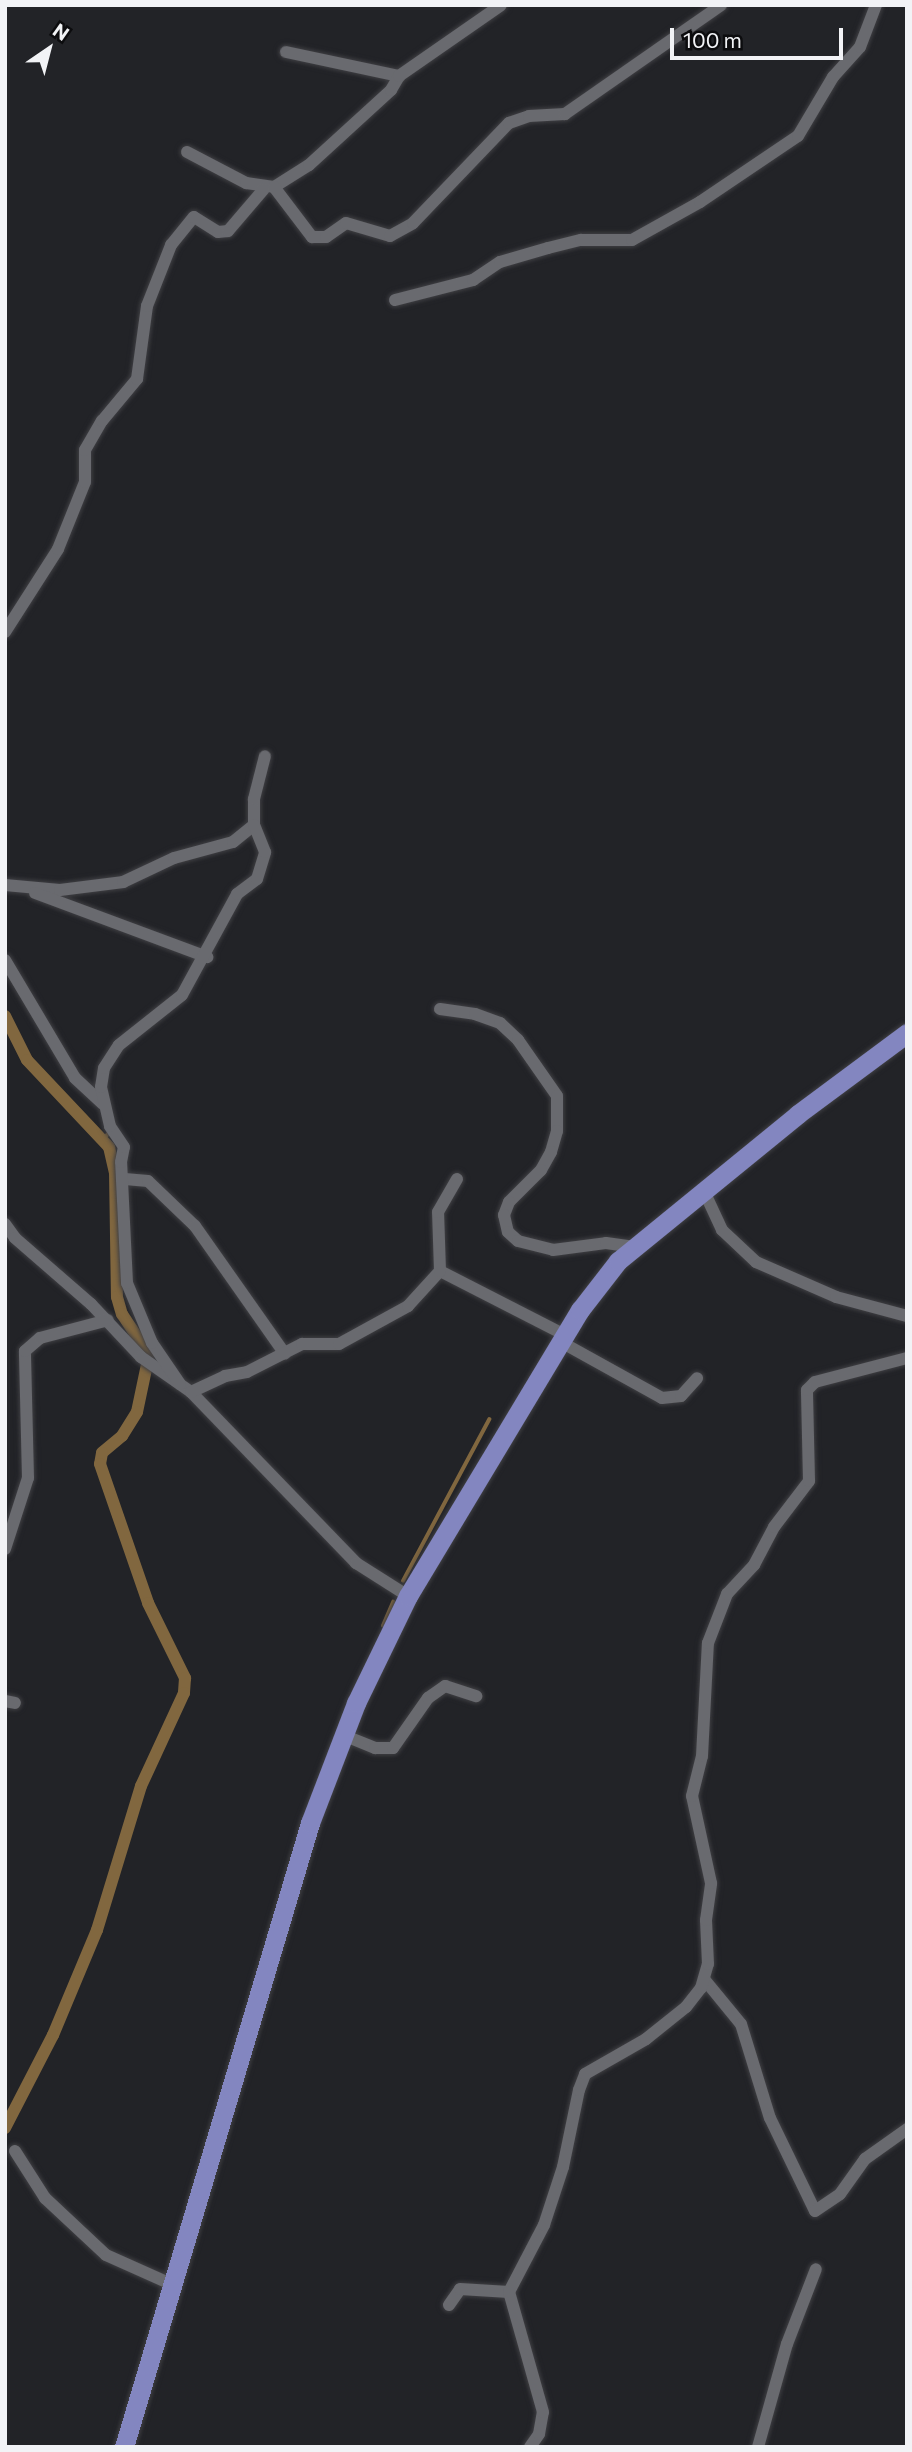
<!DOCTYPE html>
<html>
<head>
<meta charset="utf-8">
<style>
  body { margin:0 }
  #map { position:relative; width:912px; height:2452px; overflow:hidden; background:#222327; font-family:Commissioner,sans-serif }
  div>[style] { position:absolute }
  .stream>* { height:3.5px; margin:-1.75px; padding:0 1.75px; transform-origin:1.75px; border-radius:1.75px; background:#81673f }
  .canal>* { height:12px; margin:-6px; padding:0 6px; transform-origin:6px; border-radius:6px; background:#81673f }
  .roads { filter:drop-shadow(0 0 2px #3f3f43) drop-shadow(0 0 2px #3f3f43) }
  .minor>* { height:12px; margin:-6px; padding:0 6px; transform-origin:6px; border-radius:6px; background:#696a6f }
  .primary>* { height:19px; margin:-9.5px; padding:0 9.5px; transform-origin:9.5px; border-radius:9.5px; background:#8386c0 }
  span { translate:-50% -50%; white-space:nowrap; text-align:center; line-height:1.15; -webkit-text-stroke:6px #0c0c0e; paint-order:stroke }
  .frame { position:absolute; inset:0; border:7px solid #f2f3f6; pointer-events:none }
  .north { position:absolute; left:14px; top:14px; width:70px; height:70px; -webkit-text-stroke:5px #0c0c0e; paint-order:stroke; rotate:35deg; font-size:19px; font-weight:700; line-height:28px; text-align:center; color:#f2f3f6 }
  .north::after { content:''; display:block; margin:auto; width:24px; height:32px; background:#f2f3f6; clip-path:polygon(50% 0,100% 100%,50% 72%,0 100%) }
  .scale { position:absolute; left:670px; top:28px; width:173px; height:32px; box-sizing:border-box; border:4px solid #f2f3f6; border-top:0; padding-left:9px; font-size:21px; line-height:24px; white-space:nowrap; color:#f2f3f6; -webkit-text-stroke:5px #0c0c0e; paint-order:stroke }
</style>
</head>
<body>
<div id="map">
  <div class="stream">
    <i style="left:104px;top:1139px;width:11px;rotate:-52deg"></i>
    <i style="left:403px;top:1581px;width:183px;rotate:-61.9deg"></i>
    <i style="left:383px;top:1626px;width:26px;rotate:-67deg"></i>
  </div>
  <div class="canal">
    <i style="left:5px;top:1016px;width:49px;rotate:63.4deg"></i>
    <i style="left:27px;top:1060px;width:120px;rotate:46.7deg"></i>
    <i style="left:109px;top:1147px;width:26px;rotate:77deg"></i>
    <i style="left:115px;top:1172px;width:125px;rotate:89.1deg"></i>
    <i style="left:117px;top:1297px;width:18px;rotate:74deg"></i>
    <i style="left:122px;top:1314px;width:49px;rotate:56.6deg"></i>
    <i style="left:149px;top:1355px;width:58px;rotate:101.9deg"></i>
    <i style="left:137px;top:1412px;width:28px;rotate:122deg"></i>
    <i style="left:122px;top:1436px;width:26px;rotate:140deg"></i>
    <i style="left:102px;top:1453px;width:11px;rotate:100deg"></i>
    <i style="left:100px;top:1464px;width:147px;rotate:70.9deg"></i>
    <i style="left:148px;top:1603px;width:84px;rotate:63.7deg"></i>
    <i style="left:185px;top:1678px;width:15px;rotate:94deg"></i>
    <i style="left:184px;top:1693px;width:102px;rotate:114.8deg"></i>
    <i style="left:141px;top:1786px;width:151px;rotate:107deg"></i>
    <i style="left:97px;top:1930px;width:114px;rotate:112.7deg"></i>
    <i style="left:53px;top:2035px;width:105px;rotate:117.3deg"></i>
  </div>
  <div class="roads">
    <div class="minor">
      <i style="left:286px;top:52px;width:116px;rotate:12deg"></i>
      <i style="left:187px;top:152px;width:67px;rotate:27.7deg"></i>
      <i style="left:246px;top:183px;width:28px;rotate:8deg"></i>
      <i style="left:274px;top:187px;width:41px;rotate:-32.2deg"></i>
      <i style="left:309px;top:165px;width:111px;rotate:-42.4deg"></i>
      <i style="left:391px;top:90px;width:16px;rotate:-60deg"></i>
      <i style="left:399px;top:76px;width:124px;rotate:-34.8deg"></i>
      <i style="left:274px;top:187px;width:63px;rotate:52.8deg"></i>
      <i style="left:312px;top:237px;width:14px"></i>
      <i style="left:326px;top:237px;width:24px;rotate:-35deg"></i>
      <i style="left:346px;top:223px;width:46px;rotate:16.5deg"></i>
      <i style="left:390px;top:236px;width:26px;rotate:-29deg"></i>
      <i style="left:413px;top:223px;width:139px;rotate:-46.2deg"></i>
      <i style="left:509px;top:123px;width:21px;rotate:-19deg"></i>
      <i style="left:529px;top:116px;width:36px;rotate:-3deg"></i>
      <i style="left:565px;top:114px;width:190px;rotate:-34.9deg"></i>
      <i style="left:395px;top:300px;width:81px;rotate:-14.4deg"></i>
      <i style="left:473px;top:280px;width:32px;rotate:-34deg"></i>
      <i style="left:500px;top:262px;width:50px;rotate:-16.3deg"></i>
      <i style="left:548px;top:248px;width:34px;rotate:-14deg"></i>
      <i style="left:581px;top:240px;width:51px"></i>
      <i style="left:632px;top:240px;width:78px;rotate:-29.2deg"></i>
      <i style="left:700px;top:202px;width:118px;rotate:-34deg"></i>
      <i style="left:798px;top:136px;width:69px;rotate:-59.3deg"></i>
      <i style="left:833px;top:77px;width:40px;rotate:-48deg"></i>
      <i style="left:860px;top:47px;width:45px;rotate:-69.1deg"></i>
      <i style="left:5px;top:632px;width:98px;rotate:-57.4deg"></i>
      <i style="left:58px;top:549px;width:72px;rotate:-68.1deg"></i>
      <i style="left:85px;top:482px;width:32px;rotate:-90deg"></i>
      <i style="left:85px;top:450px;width:34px;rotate:-60deg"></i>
      <i style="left:102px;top:421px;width:55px;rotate:-50.2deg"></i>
      <i style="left:137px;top:379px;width:74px;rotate:-82.2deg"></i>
      <i style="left:147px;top:306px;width:66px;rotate:-68.5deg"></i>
      <i style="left:171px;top:245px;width:36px;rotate:-51deg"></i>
      <i style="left:194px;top:217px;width:28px;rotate:32deg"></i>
      <i style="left:218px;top:232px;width:10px;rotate:-6deg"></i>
      <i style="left:228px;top:231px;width:55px;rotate:-49.4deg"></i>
      <i style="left:5px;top:885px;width:55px;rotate:5.2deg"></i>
      <i style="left:60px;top:890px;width:64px;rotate:-7.2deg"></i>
      <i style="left:123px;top:882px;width:56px;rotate:-25.2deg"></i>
      <i style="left:174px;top:858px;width:61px;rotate:-15.2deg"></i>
      <i style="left:233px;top:842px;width:27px;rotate:-39deg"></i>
      <i style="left:254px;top:825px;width:26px;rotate:-90deg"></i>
      <i style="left:254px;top:799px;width:44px;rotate:-75.7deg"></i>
      <i style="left:35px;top:893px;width:184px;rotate:20.4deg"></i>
      <i style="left:5px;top:960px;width:137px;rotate:59.3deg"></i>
      <i style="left:75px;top:1078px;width:38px;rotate:43deg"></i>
      <i style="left:440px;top:1009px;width:35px;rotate:8deg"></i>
      <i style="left:475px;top:1014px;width:27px;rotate:20deg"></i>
      <i style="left:500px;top:1023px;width:25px;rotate:43deg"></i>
      <i style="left:518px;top:1040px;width:68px;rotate:55.1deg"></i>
      <i style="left:557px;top:1096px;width:35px;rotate:90deg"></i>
      <i style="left:557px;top:1131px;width:22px;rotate:106deg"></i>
      <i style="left:551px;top:1152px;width:21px;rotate:119deg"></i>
      <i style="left:541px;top:1170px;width:45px;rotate:135deg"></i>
      <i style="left:509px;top:1202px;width:14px;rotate:111deg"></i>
      <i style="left:504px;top:1215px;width:17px;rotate:77deg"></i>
      <i style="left:508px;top:1232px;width:13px;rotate:42deg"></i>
      <i style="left:518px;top:1241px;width:36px;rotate:14deg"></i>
      <i style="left:553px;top:1250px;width:53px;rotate:-7.5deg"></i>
      <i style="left:606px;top:1243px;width:29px;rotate:8deg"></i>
      <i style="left:125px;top:1179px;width:23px;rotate:5deg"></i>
      <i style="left:148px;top:1181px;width:65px;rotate:43.8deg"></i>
      <i style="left:195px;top:1226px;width:156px;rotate:54.9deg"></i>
      <i style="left:703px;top:1189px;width:45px;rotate:65.1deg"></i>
      <i style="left:722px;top:1230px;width:47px;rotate:43.3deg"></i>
      <i style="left:756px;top:1262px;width:87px;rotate:23.6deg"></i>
      <i style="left:836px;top:1297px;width:73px;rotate:15deg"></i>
      <i style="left:5px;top:1224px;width:17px;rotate:54deg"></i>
      <i style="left:15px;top:1238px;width:101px;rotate:41deg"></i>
      <i style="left:91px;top:1304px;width:73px;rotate:46.7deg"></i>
      <i style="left:141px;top:1357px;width:61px;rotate:35deg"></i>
      <i style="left:191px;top:1392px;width:238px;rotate:46deg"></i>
      <i style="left:356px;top:1563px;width:62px;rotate:32.4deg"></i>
      <i style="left:440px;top:1271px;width:140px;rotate:27.1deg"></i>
      <i style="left:561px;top:1342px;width:115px;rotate:29deg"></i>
      <i style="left:662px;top:1398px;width:19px;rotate:-6deg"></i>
      <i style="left:681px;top:1396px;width:24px;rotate:-48deg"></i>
      <i style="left:180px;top:1384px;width:50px;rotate:-124.3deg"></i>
      <i style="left:152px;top:1343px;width:65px;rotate:-112.6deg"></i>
      <i style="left:127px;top:1283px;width:121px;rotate:-92.8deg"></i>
      <i style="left:121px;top:1162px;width:15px;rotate:-79deg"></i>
      <i style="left:124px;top:1147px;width:25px;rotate:-124deg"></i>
      <i style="left:110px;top:1126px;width:40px;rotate:-103deg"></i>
      <i style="left:101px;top:1087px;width:19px;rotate:-81deg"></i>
      <i style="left:104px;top:1068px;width:27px;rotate:-57deg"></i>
      <i style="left:119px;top:1045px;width:80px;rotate:-38.4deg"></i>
      <i style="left:182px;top:995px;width:115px;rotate:-61.4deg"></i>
      <i style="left:237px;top:894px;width:25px;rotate:-37deg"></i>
      <i style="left:257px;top:879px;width:28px;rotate:-73deg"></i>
      <i style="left:265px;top:852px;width:29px;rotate:-112deg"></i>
      <i style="left:191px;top:1392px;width:38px;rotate:-25deg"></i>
      <i style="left:225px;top:1376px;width:22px;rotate:-10deg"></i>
      <i style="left:247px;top:1372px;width:62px;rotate:-27deg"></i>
      <i style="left:302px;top:1344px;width:37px"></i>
      <i style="left:339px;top:1344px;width:79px;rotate:-28.8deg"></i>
      <i style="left:408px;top:1306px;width:47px;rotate:-47.6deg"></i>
      <i style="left:440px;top:1271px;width:59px;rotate:-91.9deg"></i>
      <i style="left:438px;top:1212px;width:38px;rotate:-60deg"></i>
      <i style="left:5px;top:1549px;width:75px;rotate:-72.1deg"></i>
      <i style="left:28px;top:1478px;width:127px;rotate:-91.4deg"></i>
      <i style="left:25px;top:1351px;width:20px;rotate:-41deg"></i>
      <i style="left:40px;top:1338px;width:70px;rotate:-14.8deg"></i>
      <i style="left:5px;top:1701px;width:10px;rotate:11deg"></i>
      <i style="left:343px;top:1735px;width:35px;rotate:22deg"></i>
      <i style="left:375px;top:1748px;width:18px"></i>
      <i style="left:393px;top:1748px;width:61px;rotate:-55deg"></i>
      <i style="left:428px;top:1698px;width:21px;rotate:-35deg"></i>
      <i style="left:445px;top:1686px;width:33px;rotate:18deg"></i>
      <i style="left:704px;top:1979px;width:58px;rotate:50.6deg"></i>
      <i style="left:741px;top:2024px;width:98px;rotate:72.9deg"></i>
      <i style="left:770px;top:2118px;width:103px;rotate:64.2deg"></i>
      <i style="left:815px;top:2211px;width:30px;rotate:-34deg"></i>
      <i style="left:840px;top:2194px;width:43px;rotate:-54.5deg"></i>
      <i style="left:865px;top:2159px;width:52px;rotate:-35.5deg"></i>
      <i style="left:15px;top:2151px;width:56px;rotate:57.4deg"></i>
      <i style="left:45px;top:2198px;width:83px;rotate:43.1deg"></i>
      <i style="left:106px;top:2255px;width:73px;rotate:24.1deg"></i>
      <i style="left:449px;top:2305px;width:19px;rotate:-55deg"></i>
      <i style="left:460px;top:2289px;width:49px;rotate:3.5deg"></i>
      <i style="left:530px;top:2447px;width:16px;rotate:-55deg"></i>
      <i style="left:539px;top:2434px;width:22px;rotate:-80deg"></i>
      <i style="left:543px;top:2412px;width:125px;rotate:-105.8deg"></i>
      <i style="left:509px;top:2292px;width:76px;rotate:-62.4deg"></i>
      <i style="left:544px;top:2225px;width:61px;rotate:-71.9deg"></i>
      <i style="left:563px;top:2167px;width:79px;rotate:-78.3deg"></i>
      <i style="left:579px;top:2090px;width:17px;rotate:-69deg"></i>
      <i style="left:585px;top:2074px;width:70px;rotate:-29.8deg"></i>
      <i style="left:646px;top:2039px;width:51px;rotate:-38.7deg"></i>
      <i style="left:686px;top:2007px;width:24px;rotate:-52deg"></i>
      <i style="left:701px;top:1988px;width:25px;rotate:-74deg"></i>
      <i style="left:708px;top:1964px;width:44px;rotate:-92.6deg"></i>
      <i style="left:706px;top:1920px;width:37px;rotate:-82deg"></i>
      <i style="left:711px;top:1883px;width:89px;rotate:-102.3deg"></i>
      <i style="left:692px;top:1796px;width:41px;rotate:-76deg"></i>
      <i style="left:702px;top:1756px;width:113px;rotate:-87deg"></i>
      <i style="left:708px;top:1643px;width:53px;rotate:-68.8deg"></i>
      <i style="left:727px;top:1594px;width:40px;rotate:-47deg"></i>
      <i style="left:754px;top:1565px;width:43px;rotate:-62.2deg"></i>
      <i style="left:774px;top:1527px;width:58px;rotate:-52.7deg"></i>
      <i style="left:809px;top:1481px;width:91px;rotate:-91.3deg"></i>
      <i style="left:807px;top:1390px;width:11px;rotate:-45deg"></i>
      <i style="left:815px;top:1382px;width:95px;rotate:-14.6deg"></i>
      <i style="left:758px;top:2447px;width:107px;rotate:-74.3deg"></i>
      <i style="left:787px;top:2344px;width:80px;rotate:-68.9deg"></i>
    </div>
    <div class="primary">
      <i style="left:124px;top:2447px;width:651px;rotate:-73.4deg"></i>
      <i style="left:310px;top:1823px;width:129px;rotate:-69deg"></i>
      <i style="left:356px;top:1703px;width:119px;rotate:-64.1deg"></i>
      <i style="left:408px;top:1596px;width:334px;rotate:-59deg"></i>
      <i style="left:580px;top:1310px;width:62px;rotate:-52.2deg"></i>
      <i style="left:618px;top:1261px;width:232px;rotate:-39.2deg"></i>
      <i style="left:798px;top:1114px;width:136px;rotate:-36.6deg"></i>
    </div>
  </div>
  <div class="frame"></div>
  <div class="north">N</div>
  <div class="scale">100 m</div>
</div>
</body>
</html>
